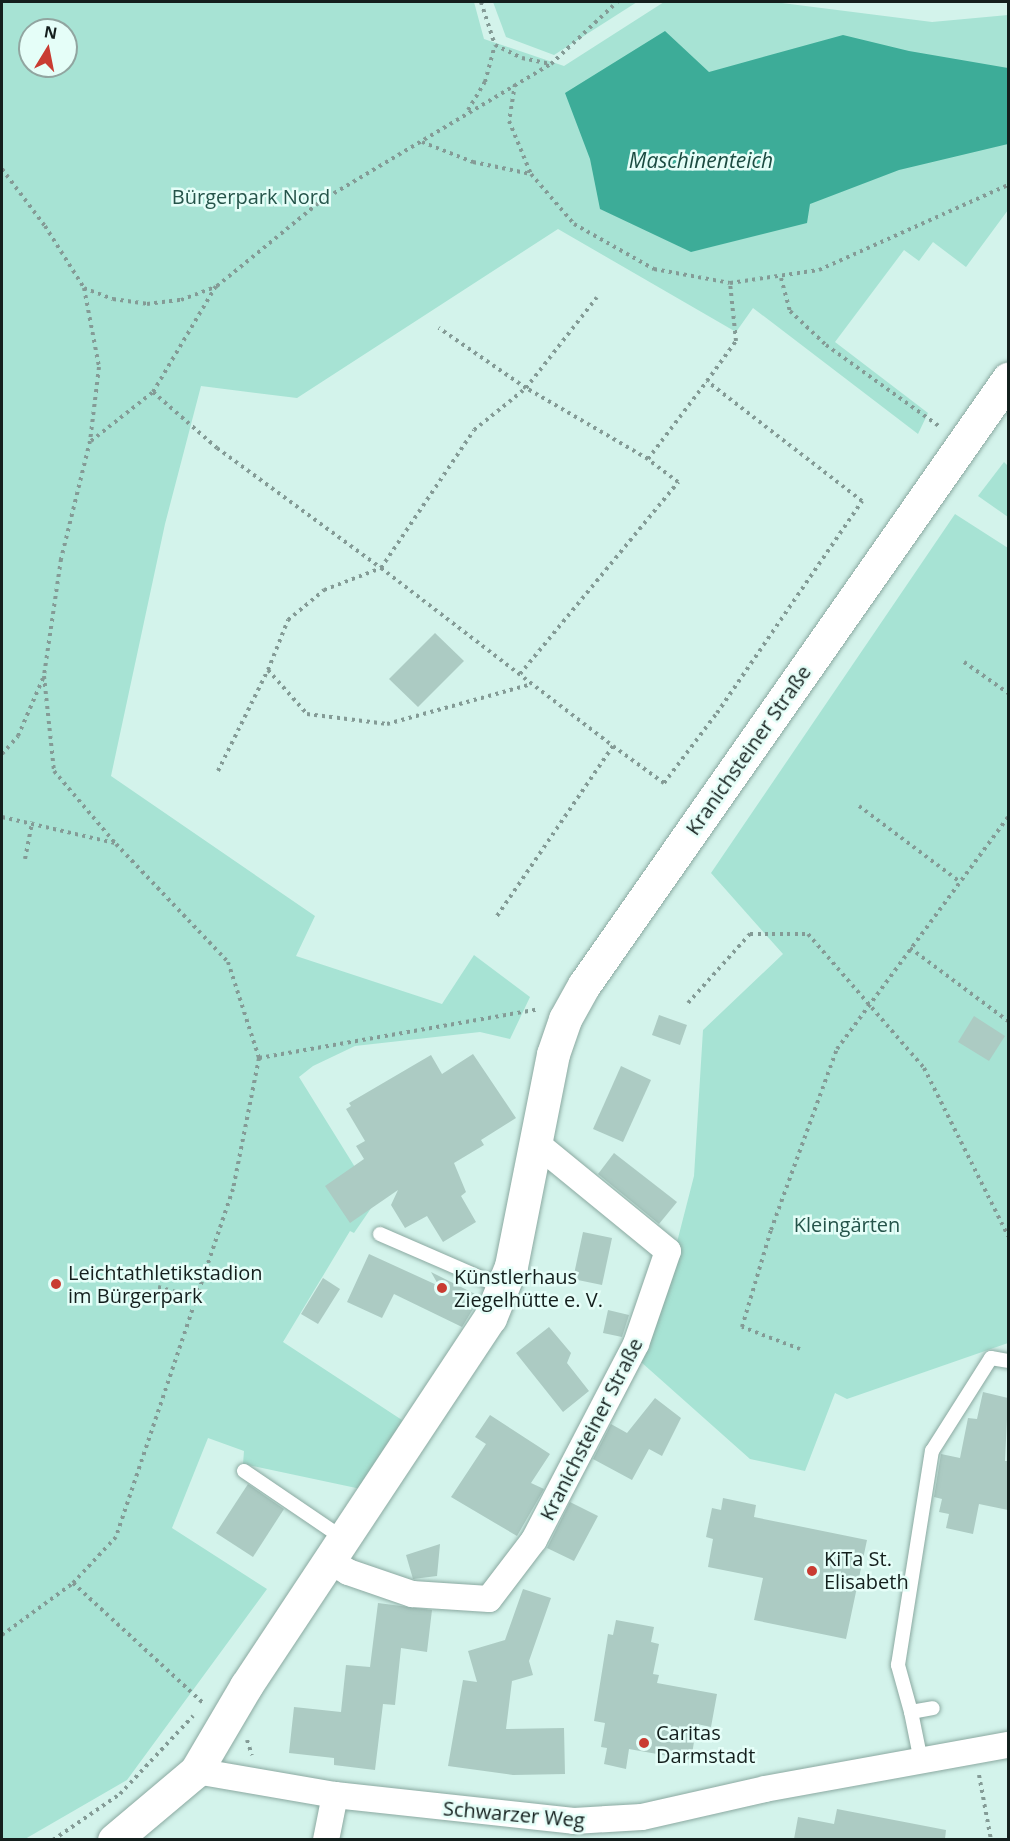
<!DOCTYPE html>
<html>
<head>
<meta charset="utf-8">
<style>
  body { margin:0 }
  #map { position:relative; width:1010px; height:1841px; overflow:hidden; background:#d3f3eb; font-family:"Open Sans",sans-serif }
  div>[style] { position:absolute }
  .green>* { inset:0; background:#a7e3d4 }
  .water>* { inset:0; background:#3dac98 }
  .building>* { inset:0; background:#accbc3 }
  .path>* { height:4px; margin-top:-2px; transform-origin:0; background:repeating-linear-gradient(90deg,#849b96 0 3px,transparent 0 7.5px) }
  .roads { filter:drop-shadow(0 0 2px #8ba9a1) drop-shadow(0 0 2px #8ba9a1) }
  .lane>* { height:14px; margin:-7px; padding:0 7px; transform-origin:7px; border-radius:7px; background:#fff }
  .street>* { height:26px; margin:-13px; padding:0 13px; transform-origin:13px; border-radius:13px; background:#fff }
  .secondary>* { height:33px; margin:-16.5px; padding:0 16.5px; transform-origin:16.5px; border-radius:16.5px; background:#fff }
  .dots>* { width:16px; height:16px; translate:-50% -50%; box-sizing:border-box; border:3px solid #e5fef8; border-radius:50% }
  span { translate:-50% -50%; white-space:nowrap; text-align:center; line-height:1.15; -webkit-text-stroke:5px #e5fef8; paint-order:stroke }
  .park-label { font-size:20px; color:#25544a }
  .street-label { font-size:20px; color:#141f1d }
  .poi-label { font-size:20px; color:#141f1d }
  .left { translate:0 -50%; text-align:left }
  .water-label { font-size:21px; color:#1b4b41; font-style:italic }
  .frame { position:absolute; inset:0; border:3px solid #141f1d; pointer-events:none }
  .north { position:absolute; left:18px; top:18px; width:60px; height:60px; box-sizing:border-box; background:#e5fef8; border:2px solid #91a5a0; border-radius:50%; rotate:10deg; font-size:16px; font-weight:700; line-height:24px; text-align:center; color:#141f1d }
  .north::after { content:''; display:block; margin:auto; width:21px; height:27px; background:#c93c32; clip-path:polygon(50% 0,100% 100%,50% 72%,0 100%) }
</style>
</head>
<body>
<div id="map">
  <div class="green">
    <i style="clip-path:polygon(evenodd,2px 2px,474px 2px,484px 39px,564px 66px,664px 2px,774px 2px,932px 22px,1008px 15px,1008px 210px,966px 267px,933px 242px,919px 261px,904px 250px,835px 342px,928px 413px,918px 434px,753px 308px,736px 332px,558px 229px,297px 398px,201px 386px,165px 524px,111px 776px,315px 916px,296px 956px,442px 1004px,474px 955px,530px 997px,510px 1039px,480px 1032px,355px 1046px,313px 1066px,299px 1077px,376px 1201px,354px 1233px,350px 1231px,283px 1342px,405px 1422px,361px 1489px,243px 1464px,244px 1451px,208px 1438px,172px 1528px,267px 1589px,127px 1780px,25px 1839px,2px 1840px,2px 2px,30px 30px,66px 30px,66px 66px,30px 66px,30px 30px)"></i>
    <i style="clip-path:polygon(493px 2px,637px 2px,554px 55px,506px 37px)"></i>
    <i style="clip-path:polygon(1004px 462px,1008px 466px,1008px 517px,978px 496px)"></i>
    <i style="clip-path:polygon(955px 514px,1008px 548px,1008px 1343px,847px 1399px,835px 1393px,805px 1471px,750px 1459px,641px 1362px,656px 1324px,694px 1176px,703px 1030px,783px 954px,711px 873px)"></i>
  </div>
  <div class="water">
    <i style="clip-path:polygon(665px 31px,709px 72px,843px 35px,909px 51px,1008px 68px,1008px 144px,899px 170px,810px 204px,807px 223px,691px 252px,600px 209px,590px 159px,565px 93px)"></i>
  </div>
  <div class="building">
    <i style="clip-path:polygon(435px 633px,464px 661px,418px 707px,389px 679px)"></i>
    <i style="clip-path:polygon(659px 1015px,687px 1025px,680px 1045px,652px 1035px)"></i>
    <i style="clip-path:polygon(974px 1016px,1005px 1036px,989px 1061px,958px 1042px)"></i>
    <i style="clip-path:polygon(473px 1054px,516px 1118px,481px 1140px,484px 1145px,454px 1163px,466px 1192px,461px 1196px,476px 1222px,443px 1242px,427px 1216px,405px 1228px,391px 1205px,398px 1190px,350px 1223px,325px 1186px,364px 1159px,356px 1146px,365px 1141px,346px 1109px,351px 1106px,349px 1103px,431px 1055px,442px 1074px)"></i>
    <i style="clip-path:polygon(621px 1066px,651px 1080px,623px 1142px,593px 1129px)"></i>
    <i style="clip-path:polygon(614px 1153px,677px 1202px,659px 1224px,598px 1174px)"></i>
    <i style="clip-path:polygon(583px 1232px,612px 1238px,602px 1285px,573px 1279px)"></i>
    <i style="clip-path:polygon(369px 1254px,439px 1286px,431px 1272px,479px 1296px,473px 1309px,462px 1327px,394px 1294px,382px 1318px,347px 1302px)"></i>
    <i style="clip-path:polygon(323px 1278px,340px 1289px,318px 1324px,301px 1314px)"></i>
    <i style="clip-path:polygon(608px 1310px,629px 1315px,622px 1337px,603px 1333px)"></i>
    <i style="clip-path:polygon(549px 1327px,571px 1353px,567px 1363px,589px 1391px,563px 1412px,516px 1353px)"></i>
    <i style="clip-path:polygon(983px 1392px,1008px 1398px,1005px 1461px,1008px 1461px,1008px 1510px,979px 1504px,973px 1534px,946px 1528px,949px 1514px,939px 1512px,942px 1499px,934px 1497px,941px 1454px,960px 1458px,968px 1418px,977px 1419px)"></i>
    <i style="clip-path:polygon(655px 1398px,681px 1418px,662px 1456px,649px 1449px,632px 1480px,593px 1459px,611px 1424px,627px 1433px)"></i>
    <i style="clip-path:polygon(490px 1415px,550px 1454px,531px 1483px,544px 1489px,517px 1536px,451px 1497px,486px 1444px,475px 1437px)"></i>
    <i style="clip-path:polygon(248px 1484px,284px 1509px,253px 1557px,216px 1533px)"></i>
    <i style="clip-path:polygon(723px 1498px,756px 1505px,754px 1517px,867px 1540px,846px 1639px,754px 1620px,763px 1578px,708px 1567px,713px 1539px,706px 1537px,712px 1508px,721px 1510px)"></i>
    <i style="clip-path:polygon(570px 1502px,598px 1516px,574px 1561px,547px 1548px)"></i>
    <i style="clip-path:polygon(440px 1544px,437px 1576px,413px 1579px,406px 1555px)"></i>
    <i style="clip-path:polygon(523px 1589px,551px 1598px,529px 1661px,533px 1675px,512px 1681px,506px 1729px,564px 1728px,565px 1774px,513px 1775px,448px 1766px,463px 1680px,477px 1682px,468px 1651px,505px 1640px)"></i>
    <i style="clip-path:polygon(378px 1603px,432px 1610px,427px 1652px,401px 1648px,395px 1705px,383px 1704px,375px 1770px,334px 1765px,334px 1758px,289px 1753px,294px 1707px,341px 1712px,346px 1665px,370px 1667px)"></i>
    <i style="clip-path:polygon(616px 1620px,654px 1627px,651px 1642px,659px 1644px,653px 1674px,659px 1675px,657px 1683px,717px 1694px,711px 1727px,697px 1724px,691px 1760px,629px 1749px,626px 1769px,604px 1764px,607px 1748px,601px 1747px,605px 1723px,594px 1721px,608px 1634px,613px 1635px)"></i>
    <i style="clip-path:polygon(837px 1809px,946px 1830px,945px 1839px,794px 1839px,798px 1817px,834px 1824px)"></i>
  </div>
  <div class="path">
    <i style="left:481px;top:2px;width:45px;rotate:72deg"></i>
    <i style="left:495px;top:45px;width:30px;rotate:26deg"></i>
    <i style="left:522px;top:58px;width:29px;rotate:12deg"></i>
    <i style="left:515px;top:84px;width:37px;rotate:99deg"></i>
    <i style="left:509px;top:121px;width:57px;rotate:67.5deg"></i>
    <i style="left:531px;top:174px;width:66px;rotate:49.3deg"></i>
    <i style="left:574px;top:224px;width:92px;rotate:29.4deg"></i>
    <i style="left:654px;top:269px;width:77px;rotate:10.4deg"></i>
    <i style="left:730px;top:283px;width:90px;rotate:-8.3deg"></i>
    <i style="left:819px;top:270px;width:207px;rotate:-24.2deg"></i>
    <i style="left:468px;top:110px;width:33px;rotate:-59deg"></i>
    <i style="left:485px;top:82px;width:38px;rotate:-75deg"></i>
    <i style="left:422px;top:142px;width:55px;rotate:21.4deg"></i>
    <i style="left:473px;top:162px;width:59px;rotate:11.7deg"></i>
    <i style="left:2px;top:169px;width:71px;rotate:53deg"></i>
    <i style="left:45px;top:226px;width:73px;rotate:57.8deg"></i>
    <i style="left:84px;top:288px;width:80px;rotate:79.2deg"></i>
    <i style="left:99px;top:367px;width:75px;rotate:96.9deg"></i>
    <i style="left:90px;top:441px;width:122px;rotate:103.8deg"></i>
    <i style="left:61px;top:559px;width:118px;rotate:98.3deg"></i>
    <i style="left:44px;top:676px;width:96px;rotate:84deg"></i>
    <i style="left:54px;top:771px;width:96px;rotate:49.7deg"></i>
    <i style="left:116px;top:844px;width:163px;rotate:46.5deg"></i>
    <i style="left:228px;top:962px;width:101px;rotate:72.1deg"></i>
    <i style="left:259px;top:1058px;width:134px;rotate:101.2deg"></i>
    <i style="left:233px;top:1189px;width:367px;rotate:108.6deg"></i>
    <i style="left:116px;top:1537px;width:63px;rotate:133.1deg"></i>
    <i style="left:73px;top:1583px;width:177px;rotate:42.7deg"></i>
    <i style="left:781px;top:278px;width:34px;rotate:75deg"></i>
    <i style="left:790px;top:311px;width:50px;rotate:43.4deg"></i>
    <i style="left:826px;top:345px;width:140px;rotate:35.7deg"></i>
    <i style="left:84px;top:288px;width:31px;rotate:21deg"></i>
    <i style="left:113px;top:299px;width:34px;rotate:8deg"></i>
    <i style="left:147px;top:304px;width:34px;rotate:-7deg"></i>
    <i style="left:181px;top:300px;width:39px;rotate:-21deg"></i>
    <i style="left:217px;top:286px;width:134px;rotate:-39.3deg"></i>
    <i style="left:321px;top:201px;width:268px;rotate:-30.8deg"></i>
    <i style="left:551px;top:64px;width:91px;rotate:-43.2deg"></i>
    <i style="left:153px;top:392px;width:85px;rotate:41.2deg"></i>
    <i style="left:217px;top:448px;width:203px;rotate:36.2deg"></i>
    <i style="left:381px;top:568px;width:292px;rotate:37.5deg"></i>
    <i style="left:613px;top:746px;width:206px;rotate:124.3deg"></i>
    <i style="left:91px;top:441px;width:79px;rotate:-38.3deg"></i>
    <i style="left:153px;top:392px;width:123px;rotate:-59.3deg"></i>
    <i style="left:648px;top:459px;width:98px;rotate:-52.9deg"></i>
    <i style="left:964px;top:662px;width:54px;rotate:35.2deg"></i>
    <i style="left:268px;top:670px;width:54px;rotate:-68.2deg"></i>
    <i style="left:288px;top:620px;width:47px;rotate:-39.8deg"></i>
    <i style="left:324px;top:590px;width:61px;rotate:-21.1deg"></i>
    <i style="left:381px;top:568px;width:166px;rotate:-56deg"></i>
    <i style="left:474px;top:430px;width:67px;rotate:-38.9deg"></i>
    <i style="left:526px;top:388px;width:106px;rotate:-145.4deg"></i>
    <i style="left:520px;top:674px;width:249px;rotate:-50.5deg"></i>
    <i style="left:678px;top:482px;width:38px;rotate:-143deg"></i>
    <i style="left:648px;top:459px;width:141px;rotate:-149.8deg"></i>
    <i style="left:526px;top:388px;width:115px;rotate:-52deg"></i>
    <i style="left:613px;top:746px;width:63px;rotate:36deg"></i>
    <i style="left:664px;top:783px;width:88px;rotate:-52.9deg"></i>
    <i style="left:717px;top:713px;width:257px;rotate:-55.6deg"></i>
    <i style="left:862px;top:501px;width:196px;rotate:-142.3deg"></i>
    <i style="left:707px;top:381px;width:49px;rotate:-54.1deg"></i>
    <i style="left:736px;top:341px;width:58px;rotate:-95.9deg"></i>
    <i style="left:2px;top:754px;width:24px;rotate:-48deg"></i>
    <i style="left:18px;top:736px;width:65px;rotate:-66.6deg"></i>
    <i style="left:218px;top:771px;width:113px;rotate:-63.7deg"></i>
    <i style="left:268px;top:670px;width:59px;rotate:48.4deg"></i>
    <i style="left:307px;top:714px;width:81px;rotate:7.1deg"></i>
    <i style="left:387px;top:724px;width:150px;rotate:-15.4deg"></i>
    <i style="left:859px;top:806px;width:125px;rotate:36.9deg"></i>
    <i style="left:2px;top:817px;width:116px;rotate:13deg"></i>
    <i style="left:25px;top:859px;width:38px;rotate:-79deg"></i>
    <i style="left:910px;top:948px;width:122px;rotate:36.7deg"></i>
    <i style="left:688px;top:1003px;width:93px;rotate:-48.1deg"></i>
    <i style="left:750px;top:934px;width:58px"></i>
    <i style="left:808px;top:934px;width:177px;rotate:49.1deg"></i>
    <i style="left:924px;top:1068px;width:188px;rotate:63.4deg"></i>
    <i style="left:259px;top:1058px;width:284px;rotate:-9.9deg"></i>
    <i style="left:158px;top:1287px;width:40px;rotate:16deg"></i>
    <i style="left:800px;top:1349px;width:62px;rotate:-159.2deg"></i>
    <i style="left:742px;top:1327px;width:101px;rotate:-73.4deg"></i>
    <i style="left:771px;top:1230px;width:193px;rotate:-70deg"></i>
    <i style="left:837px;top:1049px;width:288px;rotate:-53.6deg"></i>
    <i style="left:2px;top:1635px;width:88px;rotate:-36.2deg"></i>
    <i style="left:247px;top:1740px;width:16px;rotate:72deg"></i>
    <i style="left:979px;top:1775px;width:66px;rotate:79.5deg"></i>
    <i style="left:53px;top:1840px;width:81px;rotate:-34.5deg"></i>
    <i style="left:120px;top:1794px;width:107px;rotate:-46.9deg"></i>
  </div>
  <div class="roads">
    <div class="lane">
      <i style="left:380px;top:1234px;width:135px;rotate:23.5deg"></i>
      <i style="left:244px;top:1471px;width:121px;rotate:34.2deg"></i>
      <i style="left:911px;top:1712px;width:49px;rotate:-105.5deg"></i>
      <i style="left:898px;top:1665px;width:217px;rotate:-81deg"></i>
      <i style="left:932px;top:1451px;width:110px;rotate:-57.6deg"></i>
      <i style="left:991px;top:1358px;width:17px;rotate:10deg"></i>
      <i style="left:921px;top:1761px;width:50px;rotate:-101.5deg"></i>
      <i style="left:911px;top:1712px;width:22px;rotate:-10deg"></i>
    </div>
    <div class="street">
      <i style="left:330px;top:1561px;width:21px;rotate:31deg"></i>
      <i style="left:348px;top:1572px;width:68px;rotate:19deg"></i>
      <i style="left:412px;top:1594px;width:77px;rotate:3.7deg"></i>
      <i style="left:489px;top:1599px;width:74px;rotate:-52.7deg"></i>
      <i style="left:534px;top:1540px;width:221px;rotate:-62.5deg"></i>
      <i style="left:636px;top:1344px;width:98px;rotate:-71deg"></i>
      <i style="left:668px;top:1251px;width:171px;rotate:-140.7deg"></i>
      <i style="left:196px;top:1771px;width:141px;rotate:9.8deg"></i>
      <i style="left:335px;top:1795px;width:240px;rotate:6.2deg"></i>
      <i style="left:574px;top:1821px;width:68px;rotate:-3.4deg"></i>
      <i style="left:642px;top:1817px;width:126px;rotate:-12.8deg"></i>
      <i style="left:765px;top:1789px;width:247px;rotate:-10.3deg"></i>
      <i style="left:326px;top:1840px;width:46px;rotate:-78.7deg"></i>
    </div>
    <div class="secondary">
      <i style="left:114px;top:1840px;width:107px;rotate:-40.1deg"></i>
      <i style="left:196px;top:1771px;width:99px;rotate:-59.5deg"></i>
      <i style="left:246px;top:1686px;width:442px;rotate:-56.5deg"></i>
      <i style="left:490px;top:1318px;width:56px;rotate:-68deg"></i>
      <i style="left:511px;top:1266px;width:216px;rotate:-78.8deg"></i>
      <i style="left:553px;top:1054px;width:37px;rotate:-71deg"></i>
      <i style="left:565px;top:1019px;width:39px;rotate:-61deg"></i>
      <i style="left:584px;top:985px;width:740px;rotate:-55.02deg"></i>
    </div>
  </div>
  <div class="dots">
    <i style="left:56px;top:1284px;background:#c93c32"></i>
    <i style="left:442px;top:1288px;background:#c93c32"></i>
    <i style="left:812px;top:1571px;background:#c93c32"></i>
    <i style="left:644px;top:1743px;background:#c93c32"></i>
  </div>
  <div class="park-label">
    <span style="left:251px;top:196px">Bürgerpark Nord</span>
    <span style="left:847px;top:1224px">Kleingärten</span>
  </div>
  <div class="street-label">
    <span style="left:748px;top:750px;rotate:-55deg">Kranichsteiner Straße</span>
    <span style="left:591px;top:1429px;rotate:-63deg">Kranichsteiner Straße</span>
    <span style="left:514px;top:1814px;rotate:5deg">Schwarzer Weg</span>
  </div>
  <div class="poi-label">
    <span class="left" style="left:68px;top:1284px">Leichtathletikstadion<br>im Bürgerpark</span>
    <span class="left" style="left:454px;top:1288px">Künstlerhaus<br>Ziegelhütte e. V.</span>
    <span class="left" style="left:824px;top:1570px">KiTa St.<br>Elisabeth</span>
    <span class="left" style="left:656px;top:1744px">Caritas<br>Darmstadt</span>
  </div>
  <div class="water-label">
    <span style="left:701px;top:160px">Maschinenteich</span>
  </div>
  <div class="frame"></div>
  <div class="north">N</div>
</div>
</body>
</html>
